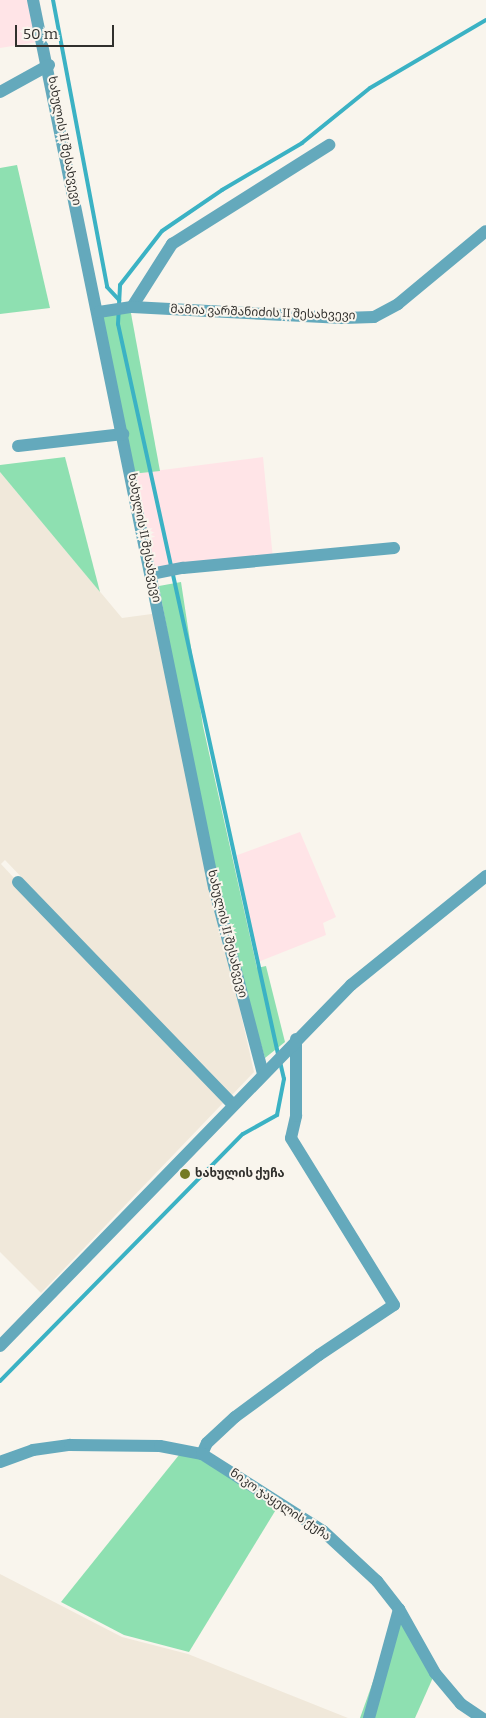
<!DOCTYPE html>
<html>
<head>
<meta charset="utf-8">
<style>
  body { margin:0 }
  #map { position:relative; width:486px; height:1718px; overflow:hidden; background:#f9f5ed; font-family:Bitter,"Noto Sans Georgian",serif }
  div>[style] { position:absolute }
  .commercial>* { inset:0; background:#ffe4e7 }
  .built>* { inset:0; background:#f0e8da }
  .green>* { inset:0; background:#8ee0b1 }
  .stream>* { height:4px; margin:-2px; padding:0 2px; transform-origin:2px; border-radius:2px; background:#3bb2c4 }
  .minor>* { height:12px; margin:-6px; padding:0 6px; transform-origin:6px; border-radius:6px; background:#64a9bc }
  .tertiary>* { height:12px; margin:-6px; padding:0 6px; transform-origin:6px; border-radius:6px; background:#64a9bc }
  .dots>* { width:14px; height:14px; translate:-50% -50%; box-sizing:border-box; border:2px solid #f9f5ed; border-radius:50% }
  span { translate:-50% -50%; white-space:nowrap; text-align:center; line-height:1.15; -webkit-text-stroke:4px #f9f5ed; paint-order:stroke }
  .street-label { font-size:12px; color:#31302d }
  .poi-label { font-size:12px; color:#31302d; font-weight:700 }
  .left { translate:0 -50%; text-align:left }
  .scale { position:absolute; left:15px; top:25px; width:99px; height:22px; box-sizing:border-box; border:2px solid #31302d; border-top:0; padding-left:6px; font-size:15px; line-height:18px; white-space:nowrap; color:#31302d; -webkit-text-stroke:4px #f9f5ed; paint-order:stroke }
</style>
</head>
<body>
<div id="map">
  <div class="commercial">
    <i style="clip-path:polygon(0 0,36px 0,44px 41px,0 48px)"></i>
    <i style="clip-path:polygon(263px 457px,273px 559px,151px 574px,131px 474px)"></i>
    <i style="clip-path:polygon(300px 832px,336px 917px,323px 923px,326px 935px,258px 962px,235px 856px)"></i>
  </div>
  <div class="built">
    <i style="clip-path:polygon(0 472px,122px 618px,159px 613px,169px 694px,254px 1072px,231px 1096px,5px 860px,1px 864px,223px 1103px,41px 1293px,0 1252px)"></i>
    <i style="clip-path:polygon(0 1574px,122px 1637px,188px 1654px,348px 1718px,0 1718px)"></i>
  </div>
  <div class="green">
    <i style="clip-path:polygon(17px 165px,50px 308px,0 314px,0 168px)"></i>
    <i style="clip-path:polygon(130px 308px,160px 471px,131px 474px,99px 312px)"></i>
    <i style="clip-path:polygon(65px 457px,100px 592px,0 472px,0 465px)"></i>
    <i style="clip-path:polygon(181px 582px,203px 726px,257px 968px,266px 966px,285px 1042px,265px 1058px,214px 885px,159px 586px)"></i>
    <i style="clip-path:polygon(183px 1450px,280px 1503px,189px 1652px,124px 1635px,61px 1602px)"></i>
    <i style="clip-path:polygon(399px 1609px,435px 1673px,415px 1718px,360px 1718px)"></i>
  </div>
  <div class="stream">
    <i style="left:53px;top:0;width:292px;rotate:79.3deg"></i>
    <i style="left:107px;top:287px;width:18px;rotate:47deg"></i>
    <i style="left:278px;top:1054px;width:747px;rotate:-102.36deg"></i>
    <i style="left:118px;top:324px;width:39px;rotate:-87deg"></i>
    <i style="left:120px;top:285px;width:68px;rotate:-52.1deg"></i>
    <i style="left:162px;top:231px;width:73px;rotate:-34.3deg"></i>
    <i style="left:222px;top:190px;width:93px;rotate:-30.4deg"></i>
    <i style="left:302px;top:143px;width:87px;rotate:-39deg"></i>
    <i style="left:370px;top:88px;width:134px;rotate:-30.4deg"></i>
    <i style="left:0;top:1381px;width:346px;rotate:-45.5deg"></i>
    <i style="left:243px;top:1134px;width:39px;rotate:-29deg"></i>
    <i style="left:277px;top:1115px;width:37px;rotate:-79deg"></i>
    <i style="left:284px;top:1079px;width:18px;rotate:-103deg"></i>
  </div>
  <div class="minor">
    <i style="left:33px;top:0;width:905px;rotate:78.47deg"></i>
    <i style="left:214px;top:887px;width:193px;rotate:75.3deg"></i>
    <i style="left:0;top:92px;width:56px;rotate:-28.9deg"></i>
    <i style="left:132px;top:307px;width:75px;rotate:-57.6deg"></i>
    <i style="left:172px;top:244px;width:186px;rotate:-32.2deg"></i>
    <i style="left:99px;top:312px;width:33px;rotate:-9deg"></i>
    <i style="left:132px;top:307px;width:211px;rotate:3deg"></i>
    <i style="left:343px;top:318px;width:31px;rotate:-2deg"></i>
    <i style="left:374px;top:317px;width:27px;rotate:-28deg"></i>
    <i style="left:398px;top:304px;width:114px;rotate:-39.7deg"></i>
    <i style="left:18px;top:446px;width:106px;rotate:-6.5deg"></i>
    <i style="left:151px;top:574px;width:33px;rotate:-11deg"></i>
    <i style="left:183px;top:568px;width:212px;rotate:-5.4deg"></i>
    <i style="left:18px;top:882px;width:310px;rotate:46deg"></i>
    <i style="left:202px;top:1454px;width:12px;rotate:-66deg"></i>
    <i style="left:207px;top:1443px;width:38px;rotate:-43deg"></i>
    <i style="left:235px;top:1417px;width:104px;rotate:-36.4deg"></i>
    <i style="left:319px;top:1355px;width:90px;rotate:-33.7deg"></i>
    <i style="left:394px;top:1305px;width:196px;rotate:-121.7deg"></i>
    <i style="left:291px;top:1138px;width:23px;rotate:-77deg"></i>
    <i style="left:296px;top:1116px;width:77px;rotate:-90deg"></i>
    <i style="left:0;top:1462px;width:35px;rotate:-20deg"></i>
    <i style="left:33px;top:1450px;width:37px;rotate:-8deg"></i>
    <i style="left:70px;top:1445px;width:90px;rotate:0.6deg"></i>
    <i style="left:160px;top:1446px;width:43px;rotate:10.8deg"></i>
    <i style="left:202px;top:1454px;width:143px;rotate:32.5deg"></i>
    <i style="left:323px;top:1531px;width:74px;rotate:42.8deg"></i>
    <i style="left:377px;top:1581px;width:36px;rotate:52deg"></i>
    <i style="left:399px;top:1609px;width:73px;rotate:60.6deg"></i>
    <i style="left:435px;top:1673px;width:40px;rotate:50deg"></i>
    <i style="left:461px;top:1704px;width:25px;rotate:34deg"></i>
    <i style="left:369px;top:1718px;width:113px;rotate:-74.6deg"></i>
  </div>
  <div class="tertiary">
    <i style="left:0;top:1346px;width:504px;rotate:-45.8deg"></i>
    <i style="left:351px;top:985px;width:174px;rotate:-38.9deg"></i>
  </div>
  <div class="dots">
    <i style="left:185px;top:1174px;background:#757b25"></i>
  </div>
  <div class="street-label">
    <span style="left:64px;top:141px;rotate:79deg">ხახულის II შესახვევი</span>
    <span style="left:263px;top:313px;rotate:2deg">მამია ვარშანიძის II შესახვევი</span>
    <span style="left:144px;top:538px;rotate:79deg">ხახულის II შესახვევი</span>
    <span style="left:227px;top:934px;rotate:76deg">ხახულის II შესახვევი</span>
    <span style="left:280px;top:1505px;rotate:34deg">ნიკო ჯაყელის ქუჩა</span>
  </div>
  <div class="poi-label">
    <span class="left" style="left:195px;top:1174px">ხახულის ქუჩა</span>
  </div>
  <div class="scale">50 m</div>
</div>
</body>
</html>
